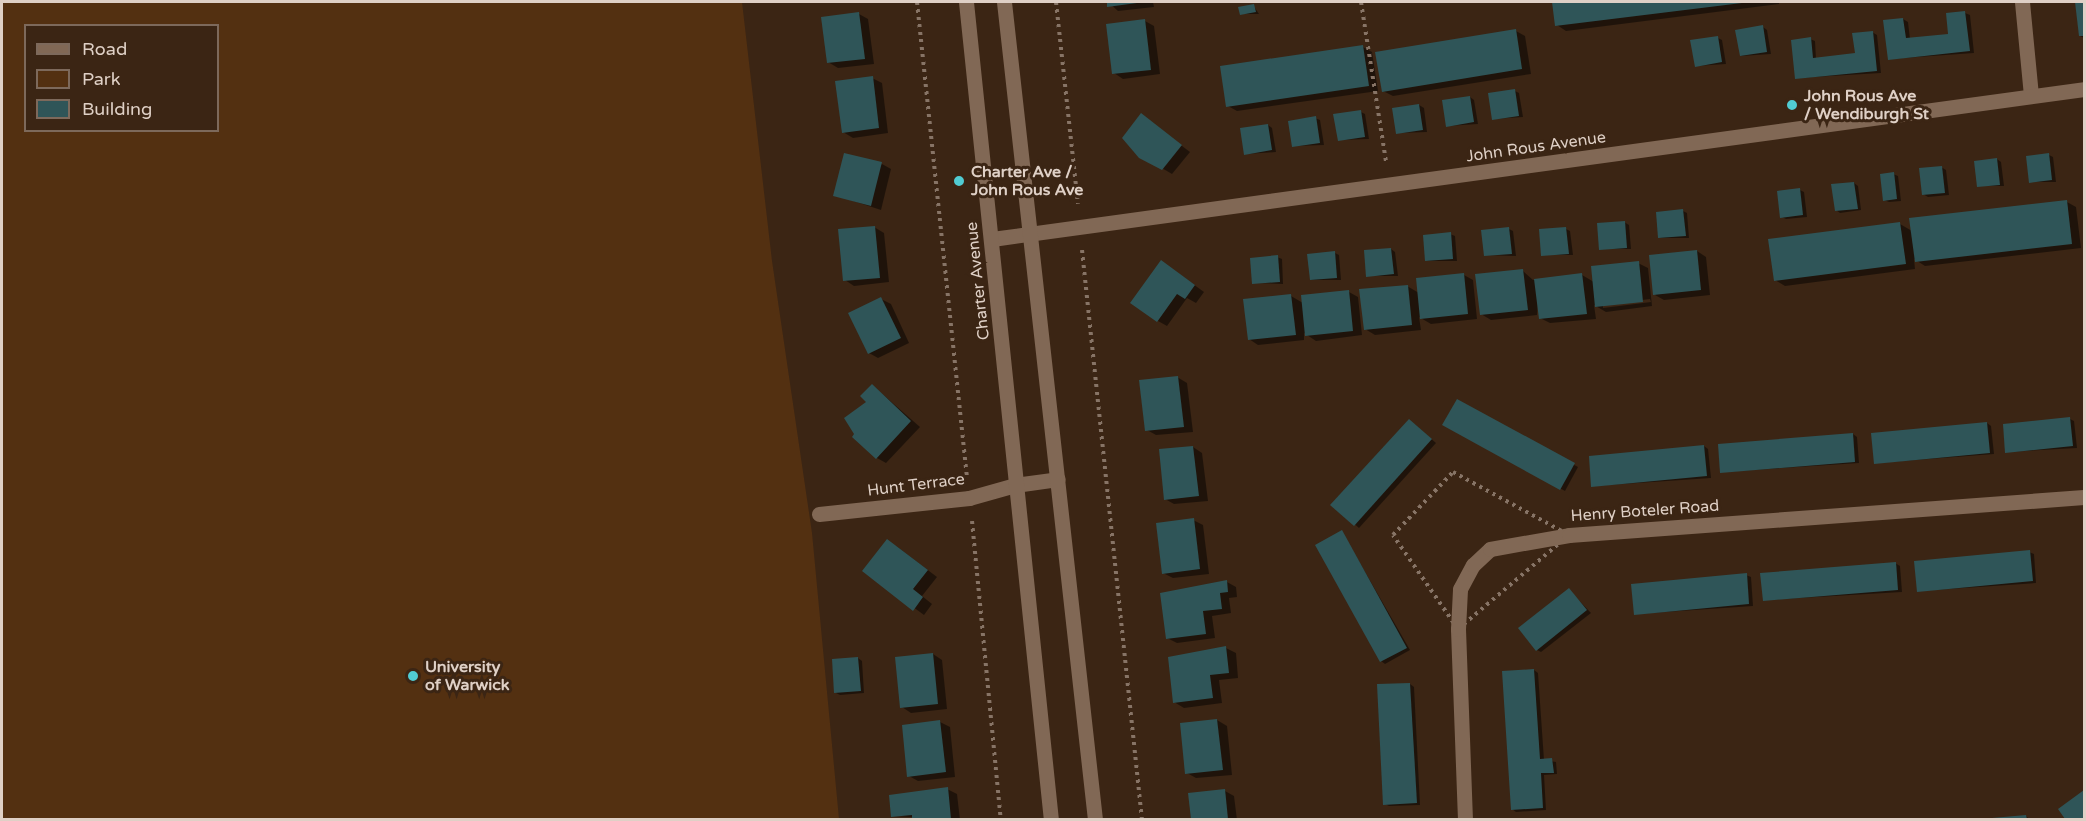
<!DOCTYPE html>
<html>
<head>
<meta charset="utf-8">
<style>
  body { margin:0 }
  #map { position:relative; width:2086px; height:821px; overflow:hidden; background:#3b2514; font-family:"Varela Round",sans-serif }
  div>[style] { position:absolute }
  .green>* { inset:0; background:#533011 }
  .shadow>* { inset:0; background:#0007 }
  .building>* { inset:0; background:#2f5558 }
  .path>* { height:4px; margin-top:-2px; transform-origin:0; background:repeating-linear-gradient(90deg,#877466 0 3px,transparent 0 7.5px) }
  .street>* { height:15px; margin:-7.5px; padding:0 7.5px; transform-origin:7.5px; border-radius:7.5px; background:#816855 }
  .secondary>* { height:15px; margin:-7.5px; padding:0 7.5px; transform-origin:7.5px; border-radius:7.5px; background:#816855 }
  .dots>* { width:16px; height:16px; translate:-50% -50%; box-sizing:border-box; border:3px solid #3b2514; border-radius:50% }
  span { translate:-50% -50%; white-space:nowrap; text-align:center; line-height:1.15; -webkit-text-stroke:6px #3b2514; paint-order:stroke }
  .poi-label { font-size:16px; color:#dfd0c6; font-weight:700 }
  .left { translate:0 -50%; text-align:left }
  .street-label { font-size:16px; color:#dfd0c6 }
  .frame { position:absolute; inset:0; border:3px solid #dfd0c6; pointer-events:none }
  .legend { position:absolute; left:24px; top:24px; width:195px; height:108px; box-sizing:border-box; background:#3b2514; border:2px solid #7d695b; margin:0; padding:8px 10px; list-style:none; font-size:18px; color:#dfd0c6 }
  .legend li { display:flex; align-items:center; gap:12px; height:30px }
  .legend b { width:30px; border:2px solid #7d695b }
</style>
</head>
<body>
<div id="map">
  <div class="green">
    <i style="clip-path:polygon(evenodd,2px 2px,742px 2px,772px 261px,812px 533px,839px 819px,2px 819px,2px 2px,26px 26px,218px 26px,218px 130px,26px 130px,26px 26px)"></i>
  </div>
  <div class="shadow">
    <i style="clip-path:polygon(1108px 2px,1153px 2px,1154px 7px,1118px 11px)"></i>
    <i style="clip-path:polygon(1553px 2px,1779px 2px,1779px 4px,1566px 31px,1557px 25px)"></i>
    <i style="clip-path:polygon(2077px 2px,2084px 2px,2084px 38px,2080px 36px)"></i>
    <i style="clip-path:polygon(1253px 5px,1259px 14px,1241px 14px)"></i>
    <i style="clip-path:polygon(1965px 13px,1970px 15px,1974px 53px,1889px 59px,1903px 19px,1908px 22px,1910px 39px,1949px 35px)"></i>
    <i style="clip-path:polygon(859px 14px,868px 19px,874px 64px,838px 68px,828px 62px)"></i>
    <i style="clip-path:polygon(1145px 21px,1154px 26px,1160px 74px,1123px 79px,1114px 73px)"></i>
    <i style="clip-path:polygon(1763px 27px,1767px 30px,1771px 54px,1741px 56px)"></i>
    <i style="clip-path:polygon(1516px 31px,1525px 36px,1531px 74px,1393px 96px,1383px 91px)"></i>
    <i style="clip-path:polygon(1872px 32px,1877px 35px,1881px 73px,1796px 78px,1810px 39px,1815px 41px,1816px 59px,1856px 55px)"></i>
    <i style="clip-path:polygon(1718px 38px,1722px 40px,1726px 64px,1696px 66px)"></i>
    <i style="clip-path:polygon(1363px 47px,1372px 52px,1378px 91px,1237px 111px,1228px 106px)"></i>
    <i style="clip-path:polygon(872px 78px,882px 83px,888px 133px,853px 138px,843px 132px)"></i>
    <i style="clip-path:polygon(1515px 91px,1519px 93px,1523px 117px,1493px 119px)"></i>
    <i style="clip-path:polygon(1470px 97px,1474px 100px,1478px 124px,1447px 126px)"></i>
    <i style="clip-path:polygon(1419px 105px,1424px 108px,1427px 132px,1398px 133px)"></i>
    <i style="clip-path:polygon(1361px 112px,1365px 114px,1369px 139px,1339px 140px)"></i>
    <i style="clip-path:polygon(1141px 115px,1190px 152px,1172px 174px,1133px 151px)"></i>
    <i style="clip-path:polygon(1315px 118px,1320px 120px,1324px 145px,1293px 146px)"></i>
    <i style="clip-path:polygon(1268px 125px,1272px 128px,1276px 152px,1246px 154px)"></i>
    <i style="clip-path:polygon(2049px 155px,2053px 157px,2056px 182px,2030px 182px)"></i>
    <i style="clip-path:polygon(1997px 159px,2001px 162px,2004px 186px,1978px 186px)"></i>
    <i style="clip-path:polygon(882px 164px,891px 169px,881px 210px,835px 195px)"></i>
    <i style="clip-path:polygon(1941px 167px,1946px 170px,1949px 195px,1928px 197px,1923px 194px)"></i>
    <i style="clip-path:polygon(1893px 174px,1898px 176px,1901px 201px,1889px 202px,1884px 200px)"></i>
    <i style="clip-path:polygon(1854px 183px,1858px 186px,1861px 210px,1840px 213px,1836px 210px)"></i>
    <i style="clip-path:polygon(1800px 190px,1804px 192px,1807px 217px,1786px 219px,1782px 217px)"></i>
    <i style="clip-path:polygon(2067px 202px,2076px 207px,2081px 248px,1925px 266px,1914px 259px,1915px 269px,1785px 286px,1775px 280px,1900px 224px,1912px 231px)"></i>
    <i style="clip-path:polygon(1683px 211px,1687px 213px,1689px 238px,1660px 238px)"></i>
    <i style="clip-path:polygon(1624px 222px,1629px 225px,1631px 249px,1601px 249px)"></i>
    <i style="clip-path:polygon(874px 227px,884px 233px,889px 282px,854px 286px,845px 280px)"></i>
    <i style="clip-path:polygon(1509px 229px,1513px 231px,1516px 256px,1485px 255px)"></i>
    <i style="clip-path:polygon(1566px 229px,1570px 231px,1573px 255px,1542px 255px)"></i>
    <i style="clip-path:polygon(1450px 234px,1455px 236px,1457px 261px,1427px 261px)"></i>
    <i style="clip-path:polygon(1391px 249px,1395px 252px,1398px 276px,1367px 276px)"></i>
    <i style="clip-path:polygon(1697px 251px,1706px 257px,1710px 295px,1664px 300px,1655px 295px)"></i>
    <i style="clip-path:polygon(1335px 253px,1339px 255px,1341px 280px,1311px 280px)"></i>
    <i style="clip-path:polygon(1277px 257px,1282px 259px,1283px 284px,1254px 283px)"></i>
    <i style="clip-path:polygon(evenodd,1638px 263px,1648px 268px,1652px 306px,1606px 312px,1594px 305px,1596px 319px,1550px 323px,1540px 318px,1538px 300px,1537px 315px,1491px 320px,1481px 314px,1523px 271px,1533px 280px,1582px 275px,1594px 282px,1638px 263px,1650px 299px,1651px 302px,1603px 308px,1603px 305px,1650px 299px)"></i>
    <i style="clip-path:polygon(1171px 268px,1204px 292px,1196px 303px,1187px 298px,1167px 326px,1158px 321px)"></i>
    <i style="clip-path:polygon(1464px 275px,1473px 280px,1477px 319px,1431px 324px,1419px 317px,1421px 330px,1375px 335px,1365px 329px,1407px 286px,1419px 293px)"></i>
    <i style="clip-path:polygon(1349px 292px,1358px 297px,1362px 335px,1316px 341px,1304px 333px,1304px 340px,1258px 345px,1249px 339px,1291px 296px,1303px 303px)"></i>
    <i style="clip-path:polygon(881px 299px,891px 304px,909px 343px,878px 358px,869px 353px)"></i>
    <i style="clip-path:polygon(1177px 377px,1187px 383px,1193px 432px,1156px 435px,1147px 430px)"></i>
    <i style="clip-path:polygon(872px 385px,920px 427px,886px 463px,877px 458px,868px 402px)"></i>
    <i style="clip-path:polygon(1457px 401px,1578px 467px,1565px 491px,1444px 425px)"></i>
    <i style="clip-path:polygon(2070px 419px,2074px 421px,2077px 448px,2007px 452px)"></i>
    <i style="clip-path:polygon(1413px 423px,1436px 443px,1359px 528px,1333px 505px)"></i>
    <i style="clip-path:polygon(1987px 423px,1991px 426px,1994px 454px,1876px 463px)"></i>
    <i style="clip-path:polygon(1853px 434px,1857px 437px,1859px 463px,1722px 472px)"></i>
    <i style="clip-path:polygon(1704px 446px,1708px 449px,1711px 478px,1593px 486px)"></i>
    <i style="clip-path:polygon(1193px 447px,1202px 453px,1208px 501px,1174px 504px,1165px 499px)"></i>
    <i style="clip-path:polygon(1193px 520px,1203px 525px,1209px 574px,1173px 578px,1163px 573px)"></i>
    <i style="clip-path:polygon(1342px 532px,1410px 650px,1385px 664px,1381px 661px)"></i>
    <i style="clip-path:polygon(896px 546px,937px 577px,922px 596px,932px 604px,924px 615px,864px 571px)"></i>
    <i style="clip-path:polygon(2029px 552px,2034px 554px,2036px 583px,1919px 591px)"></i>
    <i style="clip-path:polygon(1895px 563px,1900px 566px,1902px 592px,1765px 600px)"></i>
    <i style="clip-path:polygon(1746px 575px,1751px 577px,1753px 606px,1635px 614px)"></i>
    <i style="clip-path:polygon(1227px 582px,1236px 587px,1237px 597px,1229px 598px,1231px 613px,1212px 616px,1215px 638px,1177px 643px,1167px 638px)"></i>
    <i style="clip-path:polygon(1569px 590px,1591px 613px,1541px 652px,1537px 650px)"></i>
    <i style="clip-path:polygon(1226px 648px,1236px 653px,1238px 678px,1219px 680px,1222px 703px,1184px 708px,1174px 702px)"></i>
    <i style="clip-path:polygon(933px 654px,942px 660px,947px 709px,911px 713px,902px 707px)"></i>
    <i style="clip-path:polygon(858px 658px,862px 661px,864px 693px,840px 695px,836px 693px)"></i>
    <i style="clip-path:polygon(1534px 670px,1538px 673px,1544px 760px,1556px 762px,1557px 774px,1544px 775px,1546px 810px,1516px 812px,1512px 809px)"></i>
    <i style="clip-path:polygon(1410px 684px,1414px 687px,1420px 805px,1389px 806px,1385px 804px,1379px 686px)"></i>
    <i style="clip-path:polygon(1217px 720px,1227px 726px,1232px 775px,1196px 778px,1187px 773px)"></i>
    <i style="clip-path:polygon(940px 722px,950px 727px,955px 777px,918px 781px,909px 776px)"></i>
    <i style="clip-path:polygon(947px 789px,957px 794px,960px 820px,893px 816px)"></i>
    <i style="clip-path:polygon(1225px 791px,1234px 796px,1237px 820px,1193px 820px,1190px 795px)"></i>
    <i style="clip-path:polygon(2084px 791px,2084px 820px,2067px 820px,2060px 809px)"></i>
    <i style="clip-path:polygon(2026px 816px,2030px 820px,1992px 820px)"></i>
  </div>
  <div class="building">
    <i style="clip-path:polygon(1107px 2px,1137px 2px,1137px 3px,1107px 7px)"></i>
    <i style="clip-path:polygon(1552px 2px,1742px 2px,1742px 3px,1555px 26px)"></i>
    <i style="clip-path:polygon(2075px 2px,2084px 2px,2084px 36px,2079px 36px)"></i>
    <i style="clip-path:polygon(1254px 4px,1256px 12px,1240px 15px,1238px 7px)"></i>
    <i style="clip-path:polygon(1965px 11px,1970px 51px,1888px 60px,1883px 20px,1903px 18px,1906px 38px,1948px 34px,1946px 13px)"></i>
    <i style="clip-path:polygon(859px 12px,865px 59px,827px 63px,821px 17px)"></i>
    <i style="clip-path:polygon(1145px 19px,1151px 70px,1112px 74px,1106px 24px)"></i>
    <i style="clip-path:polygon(1763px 25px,1767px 52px,1740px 56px,1735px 30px)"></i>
    <i style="clip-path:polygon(1516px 29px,1522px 69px,1382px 92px,1375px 52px)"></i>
    <i style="clip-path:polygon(1873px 31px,1877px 71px,1795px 79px,1791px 40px,1811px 37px,1813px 58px,1855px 53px,1852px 33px)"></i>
    <i style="clip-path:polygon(1718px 36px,1722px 62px,1695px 67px,1690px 40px)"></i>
    <i style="clip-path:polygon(1363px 45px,1369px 86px,1226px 107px,1220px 66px)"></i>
    <i style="clip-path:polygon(873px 76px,879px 128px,842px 133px,835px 81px)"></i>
    <i style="clip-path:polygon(1515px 89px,1519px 116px,1492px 120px,1488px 93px)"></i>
    <i style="clip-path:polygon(1470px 96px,1474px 122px,1446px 127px,1442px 100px)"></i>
    <i style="clip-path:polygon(1419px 104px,1423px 130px,1396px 134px,1392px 108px)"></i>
    <i style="clip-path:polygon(1361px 110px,1365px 137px,1338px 141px,1333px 114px)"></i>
    <i style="clip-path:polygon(1141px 113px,1182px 145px,1162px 170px,1139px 158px,1122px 138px)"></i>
    <i style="clip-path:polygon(1316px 116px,1320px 143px,1292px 147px,1288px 121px)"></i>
    <i style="clip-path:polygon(1268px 124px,1272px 150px,1244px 155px,1240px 128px)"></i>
    <i style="clip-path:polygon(844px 153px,882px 162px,871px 206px,833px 196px)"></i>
    <i style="clip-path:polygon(2049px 153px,2052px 180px,2029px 183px,2026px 156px)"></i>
    <i style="clip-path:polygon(1997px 158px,2000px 185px,1977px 187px,1974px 161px)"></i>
    <i style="clip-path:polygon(1942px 166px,1945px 193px,1922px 195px,1919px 168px)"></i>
    <i style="clip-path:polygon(1894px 172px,1897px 199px,1883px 201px,1880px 174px)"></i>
    <i style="clip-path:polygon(1854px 182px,1858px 209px,1835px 211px,1831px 184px)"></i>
    <i style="clip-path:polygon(1800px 188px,1803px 215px,1780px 218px,1777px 191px)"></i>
    <i style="clip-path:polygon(2067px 200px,2072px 244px,1915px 262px,1909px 218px)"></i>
    <i style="clip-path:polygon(1683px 209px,1686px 236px,1658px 238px,1656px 212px)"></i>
    <i style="clip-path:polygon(1625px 221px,1627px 248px,1599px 250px,1597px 223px)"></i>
    <i style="clip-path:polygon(1900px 222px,1906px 264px,1774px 281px,1768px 239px)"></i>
    <i style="clip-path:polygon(875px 226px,880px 278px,843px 281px,838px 229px)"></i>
    <i style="clip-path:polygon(1509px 227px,1512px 254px,1484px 256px,1481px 230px)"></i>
    <i style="clip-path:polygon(1566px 227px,1569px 254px,1541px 256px,1539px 229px)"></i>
    <i style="clip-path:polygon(1451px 232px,1453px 259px,1425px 261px,1423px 235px)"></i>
    <i style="clip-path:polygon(1391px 248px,1394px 274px,1366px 277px,1364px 250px)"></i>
    <i style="clip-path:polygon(1697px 250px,1701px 290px,1653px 295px,1649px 255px)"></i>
    <i style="clip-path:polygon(1335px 251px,1337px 278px,1310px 280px,1307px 254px)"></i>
    <i style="clip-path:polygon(1278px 255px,1280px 282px,1252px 284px,1250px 258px)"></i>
    <i style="clip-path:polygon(1161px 260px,1195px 285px,1185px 299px,1177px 294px,1157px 322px,1130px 303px)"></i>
    <i style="clip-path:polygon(1639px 261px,1643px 302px,1595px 307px,1591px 266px)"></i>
    <i style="clip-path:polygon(1523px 269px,1528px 310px,1480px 315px,1475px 274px)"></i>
    <i style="clip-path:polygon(1464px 273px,1468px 314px,1420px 319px,1416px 278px)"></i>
    <i style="clip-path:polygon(1582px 273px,1587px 314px,1539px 319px,1534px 279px)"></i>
    <i style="clip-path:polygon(1408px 285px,1412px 325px,1364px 330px,1359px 289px)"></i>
    <i style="clip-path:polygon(1349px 290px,1353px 331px,1305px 336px,1301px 295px)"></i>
    <i style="clip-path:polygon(1291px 294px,1296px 335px,1248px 340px,1243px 299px)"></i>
    <i style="clip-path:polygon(881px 297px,901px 338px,868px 354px,848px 313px)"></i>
    <i style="clip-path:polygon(1178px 376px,1184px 427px,1145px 431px,1139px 380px)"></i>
    <i style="clip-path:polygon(872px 384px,911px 421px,876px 459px,852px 437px,854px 434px,844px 418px,866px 402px,860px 396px)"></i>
    <i style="clip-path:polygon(1457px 399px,1575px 463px,1560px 490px,1442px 425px)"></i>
    <i style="clip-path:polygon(2070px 417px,2073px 446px,2005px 453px,2003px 424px)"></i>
    <i style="clip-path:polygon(1409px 419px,1432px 439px,1354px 526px,1330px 505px)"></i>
    <i style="clip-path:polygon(1987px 422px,1990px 453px,1874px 464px,1871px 433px)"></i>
    <i style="clip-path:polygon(1853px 433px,1855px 462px,1720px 473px,1718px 444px)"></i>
    <i style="clip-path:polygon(1704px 445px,1707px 476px,1591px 487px,1589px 456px)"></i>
    <i style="clip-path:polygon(1193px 446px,1199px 496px,1164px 500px,1159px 449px)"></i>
    <i style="clip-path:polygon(1194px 518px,1200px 569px,1162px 574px,1156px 523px)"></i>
    <i style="clip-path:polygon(1342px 530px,1407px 648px,1380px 662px,1315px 545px)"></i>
    <i style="clip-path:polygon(887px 539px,928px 570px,913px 589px,923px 597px,913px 611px,862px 571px)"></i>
    <i style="clip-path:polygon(2030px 550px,2033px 581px,1917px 592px,1914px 561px)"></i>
    <i style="clip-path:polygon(1896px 562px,1898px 590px,1763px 601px,1760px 573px)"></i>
    <i style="clip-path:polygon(1747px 573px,1749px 604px,1634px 615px,1631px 584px)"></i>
    <i style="clip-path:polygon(1227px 580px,1228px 592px,1220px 593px,1222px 609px,1203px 611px,1206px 634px,1166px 639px,1160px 593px)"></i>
    <i style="clip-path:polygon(1569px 588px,1587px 610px,1536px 651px,1518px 628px)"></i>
    <i style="clip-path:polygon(1226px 646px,1229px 673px,1210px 675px,1213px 698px,1173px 703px,1168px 657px)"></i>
    <i style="clip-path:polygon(933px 653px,938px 704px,900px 708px,895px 657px)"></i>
    <i style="clip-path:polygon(858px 657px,861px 691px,834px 693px,832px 659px)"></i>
    <i style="clip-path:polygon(1534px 669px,1540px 759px,1552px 758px,1554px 773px,1541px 773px,1543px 808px,1511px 810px,1502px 671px)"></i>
    <i style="clip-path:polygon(1410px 683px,1417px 803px,1383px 805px,1377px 684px)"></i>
    <i style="clip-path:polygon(1217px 719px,1223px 770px,1185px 774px,1180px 723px)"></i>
    <i style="clip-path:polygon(940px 720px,946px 772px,907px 777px,902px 725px)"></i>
    <i style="clip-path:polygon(948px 787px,951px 819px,912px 819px,912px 815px,891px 817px,889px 795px)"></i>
    <i style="clip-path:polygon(1225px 789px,1228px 819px,1191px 819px,1188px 793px)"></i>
    <i style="clip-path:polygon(2084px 790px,2084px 819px,2065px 819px,2058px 809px)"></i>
    <i style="clip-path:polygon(2026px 815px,2027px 819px,1992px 819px,1992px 818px)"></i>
  </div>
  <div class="path">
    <i style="left:917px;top:2px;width:476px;rotate:84deg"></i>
    <i style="left:1056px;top:2px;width:203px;rotate:83.8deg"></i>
    <i style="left:1361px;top:2px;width:162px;rotate:81.1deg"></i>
    <i style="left:1082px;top:250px;width:573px;rotate:83.99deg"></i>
    <i style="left:1453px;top:472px;width:132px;rotate:28.5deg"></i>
    <i style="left:1569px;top:535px;width:145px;rotate:139.7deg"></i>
    <i style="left:1458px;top:629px;width:114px;rotate:-124.7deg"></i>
    <i style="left:1393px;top:535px;width:87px;rotate:-46.4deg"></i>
    <i style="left:972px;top:521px;width:300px;rotate:84.5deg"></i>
  </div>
  <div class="street">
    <i style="left:2022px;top:2px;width:93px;rotate:84.5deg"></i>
    <i style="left:992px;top:239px;width:1102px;rotate:-7.82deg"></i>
    <i style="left:819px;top:514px;width:151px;rotate:-6.1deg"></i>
    <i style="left:969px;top:498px;width:48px;rotate:-15.8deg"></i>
    <i style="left:1015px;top:485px;width:43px;rotate:-7.9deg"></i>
    <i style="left:1465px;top:820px;width:191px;rotate:-92.1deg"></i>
    <i style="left:1458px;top:629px;width:40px;rotate:-87.1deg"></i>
    <i style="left:1460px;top:589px;width:27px;rotate:-62deg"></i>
    <i style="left:1473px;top:565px;width:23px;rotate:-43deg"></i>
    <i style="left:1490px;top:549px;width:80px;rotate:-10deg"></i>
    <i style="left:1569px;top:535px;width:516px;rotate:-4.22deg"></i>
  </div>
  <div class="secondary">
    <i style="left:966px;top:2px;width:822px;rotate:84.07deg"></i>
    <i style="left:1004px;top:2px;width:823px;rotate:83.65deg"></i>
  </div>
  <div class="dots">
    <i style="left:1792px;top:105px;background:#51ccd3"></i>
    <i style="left:959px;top:181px;background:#51ccd3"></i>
    <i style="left:413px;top:676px;background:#51ccd3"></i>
  </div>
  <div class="poi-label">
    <span class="left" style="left:1804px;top:105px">John Rous Ave<br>/ Wendiburgh St</span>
    <span class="left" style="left:971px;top:181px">Charter Ave /<br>John Rous Ave</span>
    <span class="left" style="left:425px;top:676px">University<br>of Warwick</span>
  </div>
  <div class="street-label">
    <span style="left:1536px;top:147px;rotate:-8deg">John Rous Avenue</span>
    <span style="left:978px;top:281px;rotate:-96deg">Charter Avenue</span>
    <span style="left:916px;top:485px;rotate:-7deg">Hunt Terrace</span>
    <span style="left:1645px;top:511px;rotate:-4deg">Henry Boteler Road</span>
  </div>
  <div class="frame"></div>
  <ul class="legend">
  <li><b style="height:8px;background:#816855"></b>Road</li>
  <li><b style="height:16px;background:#533011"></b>Park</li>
  <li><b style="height:16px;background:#2f5558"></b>Building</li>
  </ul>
</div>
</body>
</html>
